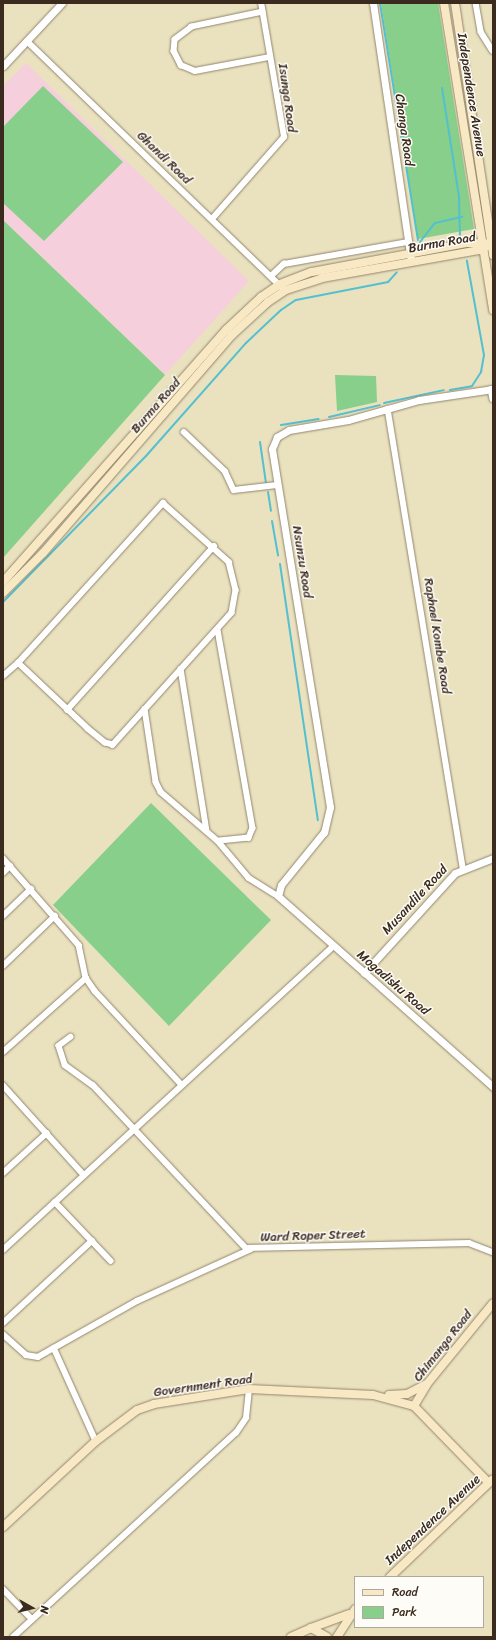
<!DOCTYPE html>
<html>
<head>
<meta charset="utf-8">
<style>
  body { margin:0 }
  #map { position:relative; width:496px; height:1640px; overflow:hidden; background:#eae1bf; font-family:Sriracha,sans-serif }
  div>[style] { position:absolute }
  .built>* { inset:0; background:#f5cfdb }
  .green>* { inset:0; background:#87cf8a }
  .stream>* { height:2px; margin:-1px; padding:0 1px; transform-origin:1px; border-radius:1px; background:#54c0cf }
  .roads { filter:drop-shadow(0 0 1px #92866e) drop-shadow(0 0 1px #92866e) }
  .minor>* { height:5.5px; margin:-2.75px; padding:0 2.75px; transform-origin:2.75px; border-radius:2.75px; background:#fff }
  .tertiary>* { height:7px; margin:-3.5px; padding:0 3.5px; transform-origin:3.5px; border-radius:3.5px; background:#fff }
  .secondary>* { height:8px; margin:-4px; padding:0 4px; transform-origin:4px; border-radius:4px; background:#f8e8c3 }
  span { translate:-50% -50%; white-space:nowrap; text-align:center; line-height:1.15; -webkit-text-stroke:3px #fdfcf7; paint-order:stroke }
  .street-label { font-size:13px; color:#3b2a1e }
  .frame { position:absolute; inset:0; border:4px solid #3b2a1e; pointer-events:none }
  .legend { position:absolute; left:354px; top:1576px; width:130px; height:52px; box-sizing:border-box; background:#fdfcf7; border:1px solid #afa8a0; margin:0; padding:5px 7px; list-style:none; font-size:12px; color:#3b2a1e }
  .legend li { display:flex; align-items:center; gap:8px; height:20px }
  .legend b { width:20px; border:1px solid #afa8a0 }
  .north { position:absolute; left:12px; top:1588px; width:40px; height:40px; -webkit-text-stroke:3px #fdfcf7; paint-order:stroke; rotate:98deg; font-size:11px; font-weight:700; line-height:16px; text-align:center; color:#3b2a1e }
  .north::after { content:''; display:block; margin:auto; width:14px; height:18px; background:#3b2a1e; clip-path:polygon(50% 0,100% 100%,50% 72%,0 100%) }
</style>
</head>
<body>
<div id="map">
  <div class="built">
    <i style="clip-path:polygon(26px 63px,249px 281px,165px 375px,3px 220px,3px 86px)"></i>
  </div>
  <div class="green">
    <i style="clip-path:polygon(381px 3px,438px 3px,474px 229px,418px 239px)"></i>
    <i style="clip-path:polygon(43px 86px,123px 162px,44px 241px,3px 203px,3px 127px)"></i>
    <i style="clip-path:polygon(3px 220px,165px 375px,3px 558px)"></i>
    <i style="clip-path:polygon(335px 375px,376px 376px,377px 402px,337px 411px)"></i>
    <i style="clip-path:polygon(151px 803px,271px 920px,169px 1026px,53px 905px)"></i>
  </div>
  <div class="stream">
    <i style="left:380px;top:3px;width:240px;rotate:80.9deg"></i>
    <i style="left:442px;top:88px;width:110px;rotate:81.1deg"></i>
    <i style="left:459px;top:197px;width:42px;rotate:88.6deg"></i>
    <i style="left:420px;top:242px;width:24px;rotate:-52deg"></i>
    <i style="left:435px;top:223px;width:28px;rotate:-13deg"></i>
    <i style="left:450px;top:390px;width:22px;rotate:-10deg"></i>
    <i style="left:472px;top:386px;width:17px;rotate:-57deg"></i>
    <i style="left:481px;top:372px;width:17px;rotate:-80deg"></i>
    <i style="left:484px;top:355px;width:96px;rotate:-100.3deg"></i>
    <i style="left:384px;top:403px;width:61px;rotate:-12.2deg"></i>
    <i style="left:329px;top:417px;width:52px;rotate:-13.2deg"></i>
    <i style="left:281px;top:425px;width:38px;rotate:-9deg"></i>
    <i style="left:260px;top:442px;width:41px;rotate:81.7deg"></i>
    <i style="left:268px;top:492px;width:19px;rotate:81deg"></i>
    <i style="left:272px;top:521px;width:35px;rotate:80deg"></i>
    <i style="left:280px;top:564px;width:259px;rotate:81.6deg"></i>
    <i style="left:3px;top:602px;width:204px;rotate:-45.6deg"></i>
    <i style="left:146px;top:456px;width:151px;rotate:-48.5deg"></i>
    <i style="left:246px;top:343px;width:48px;rotate:-43.3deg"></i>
    <i style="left:281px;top:310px;width:18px;rotate:-34deg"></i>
    <i style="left:296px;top:300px;width:94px;rotate:-11.1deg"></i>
    <i style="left:388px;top:282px;width:13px;rotate:-48deg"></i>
  </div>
  <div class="roads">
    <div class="minor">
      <i style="left:476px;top:3px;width:29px;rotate:80deg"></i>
      <i style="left:481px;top:32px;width:22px;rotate:58deg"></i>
      <i style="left:263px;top:12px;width:73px;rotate:168.1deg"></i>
      <i style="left:192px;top:27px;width:21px;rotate:143deg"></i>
      <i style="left:175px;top:40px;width:11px;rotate:95deg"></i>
      <i style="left:174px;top:51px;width:16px;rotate:63deg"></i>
      <i style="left:181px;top:65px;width:15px;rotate:23deg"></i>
      <i style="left:195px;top:71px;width:76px;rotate:-10.6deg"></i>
      <i style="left:27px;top:41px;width:353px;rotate:44deg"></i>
      <i style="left:212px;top:219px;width:109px;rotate:-48.7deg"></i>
      <i style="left:284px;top:137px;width:136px;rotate:-99.7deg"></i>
      <i style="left:271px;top:276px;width:18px;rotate:-43deg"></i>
      <i style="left:284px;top:264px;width:126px;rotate:-10.1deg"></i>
      <i style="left:491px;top:389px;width:10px;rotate:79deg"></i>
      <i style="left:388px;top:409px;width:464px;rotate:80.7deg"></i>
      <i style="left:184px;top:432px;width:57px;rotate:43.6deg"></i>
      <i style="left:225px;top:471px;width:21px;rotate:65deg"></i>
      <i style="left:234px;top:490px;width:43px;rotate:-6.6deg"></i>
      <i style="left:218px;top:630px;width:201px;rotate:80deg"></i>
      <i style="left:253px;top:828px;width:11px;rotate:112deg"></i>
      <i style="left:249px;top:838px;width:31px;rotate:174deg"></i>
      <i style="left:181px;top:669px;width:164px;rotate:80.9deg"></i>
      <i style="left:3px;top:676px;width:20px;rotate:-41deg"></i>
      <i style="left:18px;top:663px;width:216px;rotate:-47.8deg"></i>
      <i style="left:163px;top:503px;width:89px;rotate:41.8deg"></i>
      <i style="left:229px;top:562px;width:29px;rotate:76deg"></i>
      <i style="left:236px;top:590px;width:23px;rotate:100deg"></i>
      <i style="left:232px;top:613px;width:178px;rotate:132deg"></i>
      <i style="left:113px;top:745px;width:8px;rotate:-166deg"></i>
      <i style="left:105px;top:743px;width:22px;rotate:-141deg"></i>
      <i style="left:88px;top:729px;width:96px;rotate:-136.7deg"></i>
      <i style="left:145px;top:709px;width:74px;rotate:81.4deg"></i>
      <i style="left:156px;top:782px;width:11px;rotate:63deg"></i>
      <i style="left:161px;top:792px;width:75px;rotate:40.7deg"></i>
      <i style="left:218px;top:841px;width:48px;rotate:50deg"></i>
      <i style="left:249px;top:878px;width:34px;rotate:32deg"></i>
      <i style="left:67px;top:710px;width:220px;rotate:-48.1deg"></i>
      <i style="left:3px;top:858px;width:116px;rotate:48.9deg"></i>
      <i style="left:79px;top:945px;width:34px;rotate:78deg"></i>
      <i style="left:86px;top:978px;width:16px;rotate:55deg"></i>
      <i style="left:95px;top:991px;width:128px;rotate:47.2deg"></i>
      <i style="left:3px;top:873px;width:10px;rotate:-45deg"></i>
      <i style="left:3px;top:916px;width:39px;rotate:-44deg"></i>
      <i style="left:3px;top:966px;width:72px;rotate:-43.9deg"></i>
      <i style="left:71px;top:1037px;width:15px;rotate:143deg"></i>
      <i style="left:59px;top:1046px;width:20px;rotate:72deg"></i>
      <i style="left:65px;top:1065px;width:34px;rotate:36deg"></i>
      <i style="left:93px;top:1085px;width:224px;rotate:46.8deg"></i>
      <i style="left:246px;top:1248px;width:223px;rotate:-1.3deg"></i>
      <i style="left:469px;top:1243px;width:26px;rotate:21deg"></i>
      <i style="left:3px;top:1052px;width:111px;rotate:-41.7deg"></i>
      <i style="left:3px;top:1085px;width:121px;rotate:48deg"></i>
      <i style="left:3px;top:1173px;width:59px;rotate:-42.3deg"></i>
      <i style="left:55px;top:1202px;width:81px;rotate:46.5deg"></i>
      <i style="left:3px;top:1250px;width:447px;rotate:-42.6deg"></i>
      <i style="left:3px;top:1323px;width:121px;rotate:-42.7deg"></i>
      <i style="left:3px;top:1334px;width:31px;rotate:42deg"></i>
      <i style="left:26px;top:1355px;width:12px;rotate:9deg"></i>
      <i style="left:38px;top:1357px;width:114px;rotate:-29.5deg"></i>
      <i style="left:137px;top:1301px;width:125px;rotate:-24.5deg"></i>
      <i style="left:54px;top:1348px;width:102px;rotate:65.7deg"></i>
      <i style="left:3px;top:1589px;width:42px;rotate:46deg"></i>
      <i style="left:13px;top:1637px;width:302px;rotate:-42.5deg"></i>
      <i style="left:236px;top:1433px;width:18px;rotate:-56deg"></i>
      <i style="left:246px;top:1418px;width:29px;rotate:-84deg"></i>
    </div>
    <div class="tertiary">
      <i style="left:373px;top:3px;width:259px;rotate:81.6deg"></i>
      <i style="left:3px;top:66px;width:86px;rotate:-46.9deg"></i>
      <i style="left:493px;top:389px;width:75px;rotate:171.5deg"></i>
      <i style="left:419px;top:400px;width:74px;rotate:164.3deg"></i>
      <i style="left:348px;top:420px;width:60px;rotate:170.4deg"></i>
      <i style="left:289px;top:430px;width:14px;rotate:150deg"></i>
      <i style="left:277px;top:437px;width:13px;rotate:113deg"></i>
      <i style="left:272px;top:449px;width:363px;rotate:80.8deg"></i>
      <i style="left:330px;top:807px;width:26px;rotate:103deg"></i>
      <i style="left:324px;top:832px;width:68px;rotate:129.1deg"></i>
      <i style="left:281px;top:885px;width:11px;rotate:105deg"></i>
      <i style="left:278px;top:896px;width:288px;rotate:41.6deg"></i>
      <i style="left:364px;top:973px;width:135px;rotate:-47.7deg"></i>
      <i style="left:455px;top:873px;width:41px;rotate:-21.5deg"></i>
    </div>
    <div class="secondary">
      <i style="left:444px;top:3px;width:311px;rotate:80.9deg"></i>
      <i style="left:455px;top:3px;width:255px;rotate:81.4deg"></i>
      <i style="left:3px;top:582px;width:337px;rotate:-48.5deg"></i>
      <i style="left:226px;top:330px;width:48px;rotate:-43.3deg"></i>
      <i style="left:261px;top:297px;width:23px;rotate:-34deg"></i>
      <i style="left:280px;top:284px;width:34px;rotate:-21deg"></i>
      <i style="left:312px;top:272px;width:158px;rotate:-10.6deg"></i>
      <i style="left:467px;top:243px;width:24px;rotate:2deg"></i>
      <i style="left:3px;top:593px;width:57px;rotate:-45deg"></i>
      <i style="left:43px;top:553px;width:289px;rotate:-49.1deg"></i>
      <i style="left:232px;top:335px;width:49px;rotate:-42.5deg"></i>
      <i style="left:268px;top:302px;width:22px;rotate:-34deg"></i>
      <i style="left:286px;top:290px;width:38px;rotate:-18deg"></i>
      <i style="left:322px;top:278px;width:159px;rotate:-10.1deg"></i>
      <i style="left:479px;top:250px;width:13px;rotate:-27deg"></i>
      <i style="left:389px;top:1395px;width:18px;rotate:-3deg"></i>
      <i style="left:407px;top:1394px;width:22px;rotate:-27deg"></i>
      <i style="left:414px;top:1406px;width:26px;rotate:-59deg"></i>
      <i style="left:427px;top:1384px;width:104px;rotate:-50.8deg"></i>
      <i style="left:3px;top:1527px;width:127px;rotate:-42.8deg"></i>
      <i style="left:96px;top:1441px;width:51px;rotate:-37.1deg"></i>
      <i style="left:137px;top:1410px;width:18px;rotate:-19deg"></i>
      <i style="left:154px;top:1404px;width:96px;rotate:-9deg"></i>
      <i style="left:249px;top:1389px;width:124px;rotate:2.8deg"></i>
      <i style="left:373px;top:1395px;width:42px;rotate:15deg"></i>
      <i style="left:414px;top:1406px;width:107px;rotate:45.8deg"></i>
      <i style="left:390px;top:1577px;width:141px;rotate:-43.6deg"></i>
      <i style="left:311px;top:1628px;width:40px;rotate:-20.2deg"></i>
      <i style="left:291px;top:1637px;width:22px;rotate:-24deg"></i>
      <i style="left:311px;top:1628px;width:18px;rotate:29deg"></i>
      <i style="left:337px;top:1637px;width:33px;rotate:-57deg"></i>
    </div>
  </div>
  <div class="street-label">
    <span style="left:471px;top:95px;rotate:81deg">Independence Avenue</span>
    <span style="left:287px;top:98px;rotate:82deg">Isunga Road</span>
    <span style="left:404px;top:130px;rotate:82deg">Changa Road</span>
    <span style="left:164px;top:158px;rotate:44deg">Ghandi Road</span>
    <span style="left:442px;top:243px;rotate:-10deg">Burma Road</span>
    <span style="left:156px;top:406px;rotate:-49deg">Burma Road</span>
    <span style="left:302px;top:562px;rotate:81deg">Nsunzu Road</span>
    <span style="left:437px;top:636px;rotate:81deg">Raphael Kombe Road</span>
    <span style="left:415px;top:900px;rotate:-47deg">Musandile Road</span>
    <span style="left:393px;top:983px;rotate:41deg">Mogadishu Road</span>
    <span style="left:313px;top:1236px;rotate:-2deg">Ward Roper Street</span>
    <span style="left:443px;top:1346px;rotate:-52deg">Chimanga Road</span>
    <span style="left:203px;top:1386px;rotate:-8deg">Government Road</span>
    <span style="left:433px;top:1520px;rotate:-43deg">Independence Avenue</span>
  </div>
  <div class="frame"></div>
  <ul class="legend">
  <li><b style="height:5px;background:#f8e8c3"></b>Road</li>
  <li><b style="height:11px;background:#87cf8a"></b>Park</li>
  </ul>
  <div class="north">N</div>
</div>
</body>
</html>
